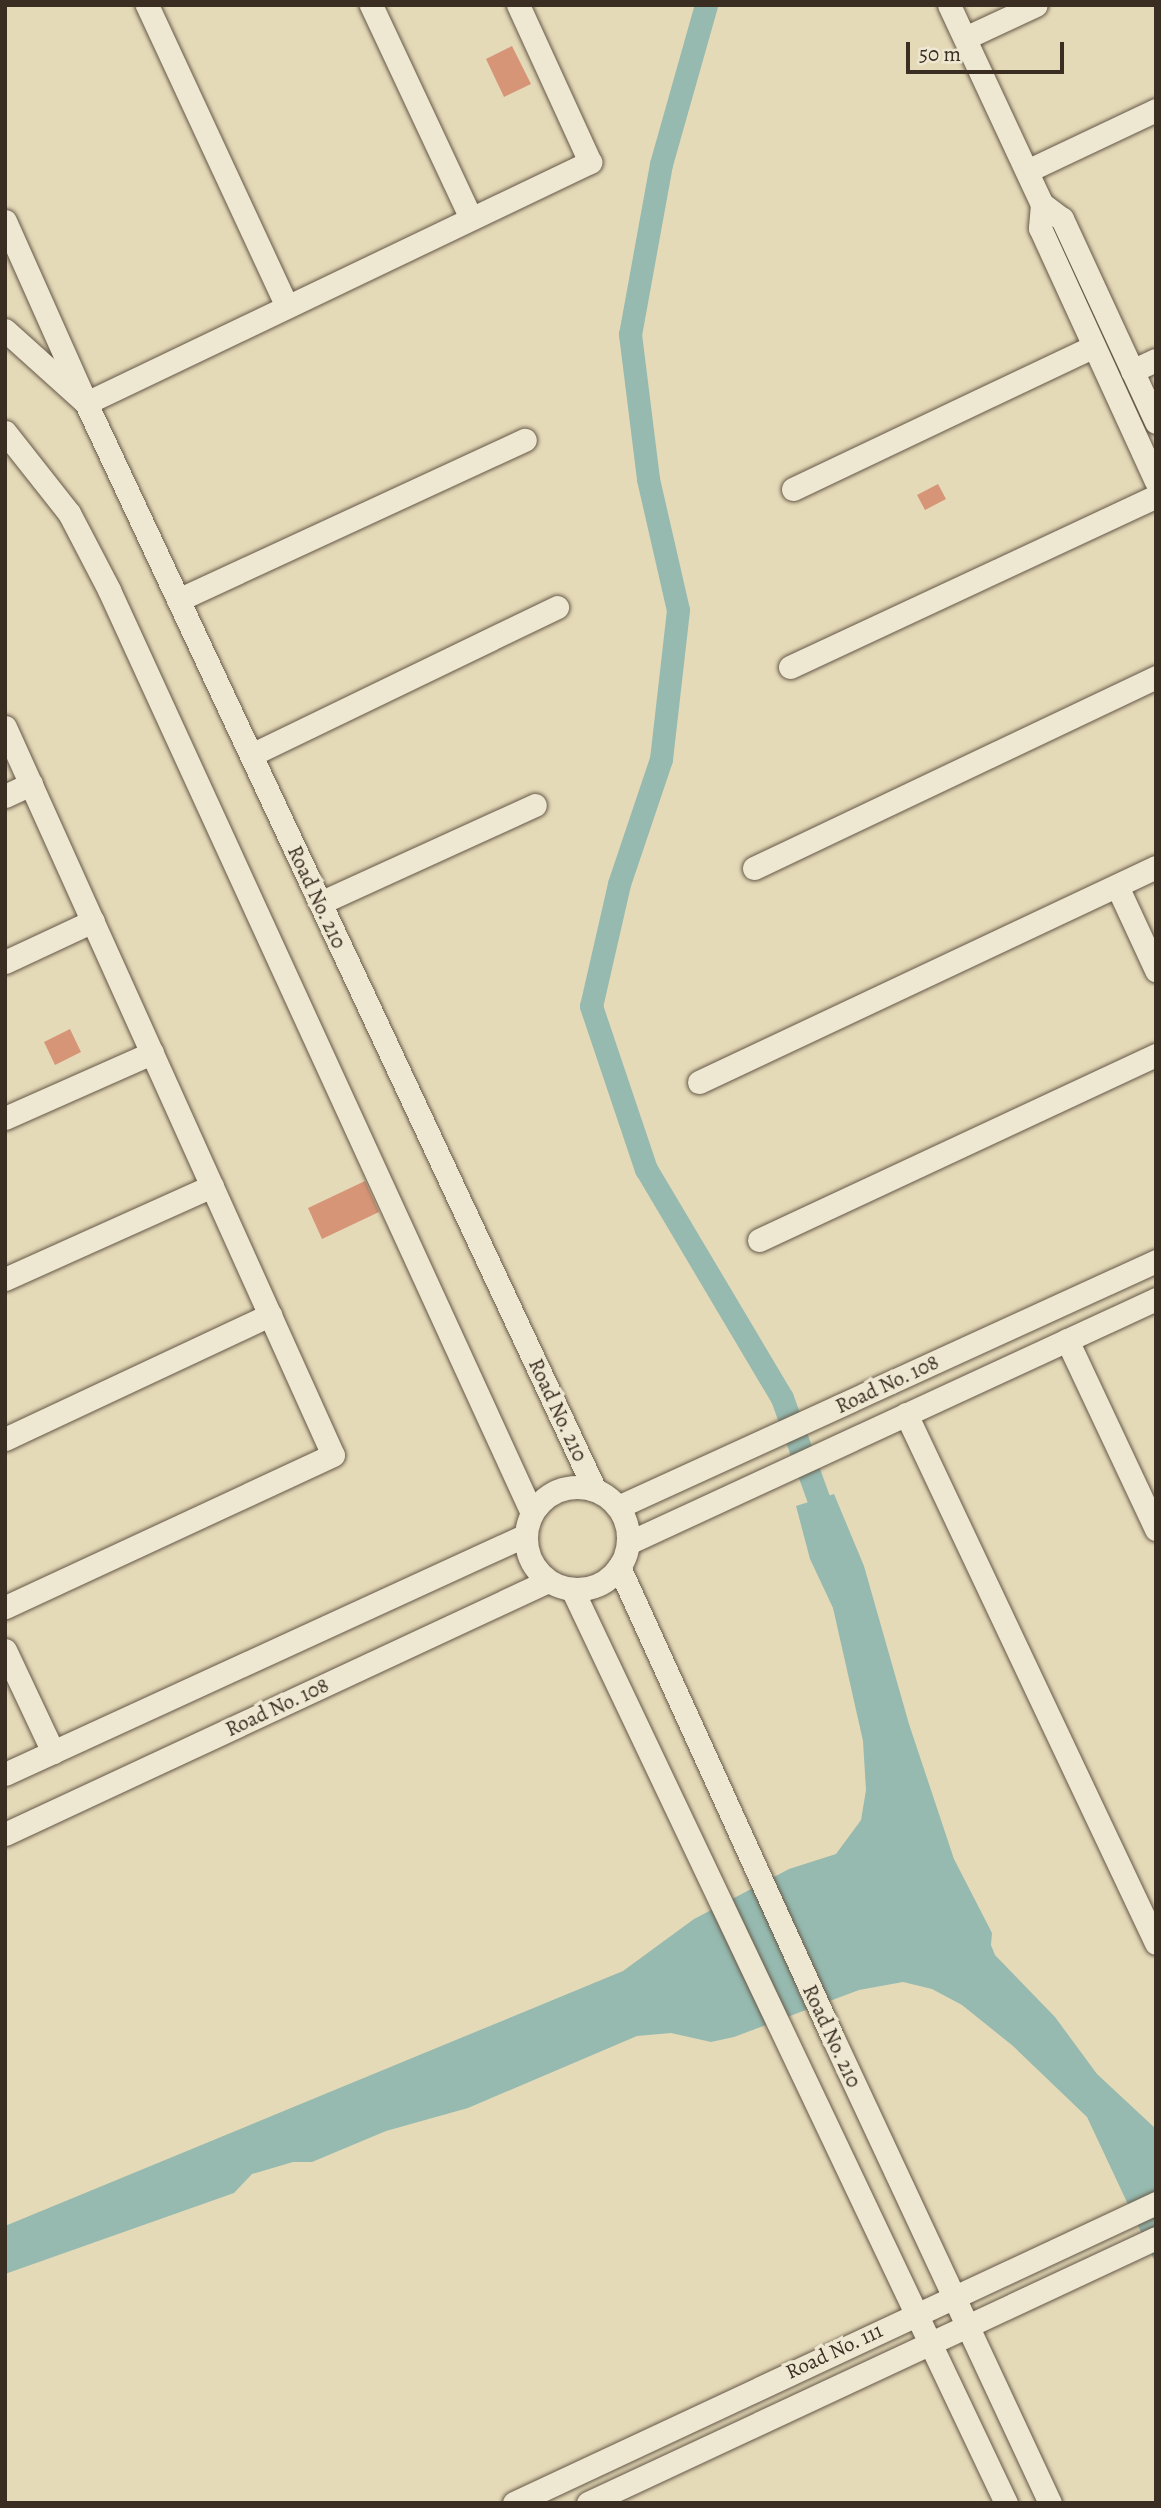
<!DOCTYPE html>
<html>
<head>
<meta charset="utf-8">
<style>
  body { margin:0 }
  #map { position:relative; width:1161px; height:2508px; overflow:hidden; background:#e5dab8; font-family:Alegreya,serif }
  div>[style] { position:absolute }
  .water>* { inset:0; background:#96bab0 }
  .canal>* { height:23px; margin:-11.5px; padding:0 11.5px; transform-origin:11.5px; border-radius:11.5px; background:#96bab0 }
  .building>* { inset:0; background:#d79578 }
  .roads { filter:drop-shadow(0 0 2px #655848) drop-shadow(0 0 2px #655848) }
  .minor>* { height:23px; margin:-11.5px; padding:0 11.5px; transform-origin:11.5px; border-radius:11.5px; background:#eee7d1 }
  .minor>.ring { margin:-11.5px; padding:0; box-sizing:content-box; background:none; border:23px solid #eee7d1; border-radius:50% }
  span { translate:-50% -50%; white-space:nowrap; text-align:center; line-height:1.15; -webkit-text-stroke:7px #eee7d1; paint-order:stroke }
  .street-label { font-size:21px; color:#3a2d22 }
  .frame { position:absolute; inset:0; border:7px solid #3a2d22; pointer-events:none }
  .scale { position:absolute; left:906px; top:42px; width:158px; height:32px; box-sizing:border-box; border:4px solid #3a2d22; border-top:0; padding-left:9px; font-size:21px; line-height:24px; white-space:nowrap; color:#3a2d22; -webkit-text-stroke:5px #eee7d1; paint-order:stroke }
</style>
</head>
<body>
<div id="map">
  <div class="water">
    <i style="clip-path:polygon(834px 1494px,864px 1566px,909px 1724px,954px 1859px,992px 1933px,991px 1945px,995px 1955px,1055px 2017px,1097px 2074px,1156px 2129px,1156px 2264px,1087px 2117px,1013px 2046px,962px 2005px,932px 1989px,903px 1982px,859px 1990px,734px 2037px,711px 2042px,671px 2033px,637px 2036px,468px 2108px,386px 2131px,312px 2162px,293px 2162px,252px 2174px,234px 2193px,5px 2274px,5px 2226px,623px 1971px,694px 1919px,789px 1869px,836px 1854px,861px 1820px,866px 1790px,863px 1741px,833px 1608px,810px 1559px,796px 1506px)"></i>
  </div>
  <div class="canal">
    <i style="left:706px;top:5px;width:165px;rotate:105.8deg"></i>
    <i style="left:661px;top:164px;width:173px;rotate:100.3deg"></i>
    <i style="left:630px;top:334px;width:146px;rotate:82.9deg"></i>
    <i style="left:648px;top:479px;width:134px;rotate:77.1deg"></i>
    <i style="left:678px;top:610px;width:150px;rotate:96.5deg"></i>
    <i style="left:661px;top:759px;width:132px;rotate:108.6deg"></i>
    <i style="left:619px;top:884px;width:125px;rotate:102.9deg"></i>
    <i style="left:591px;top:1006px;width:172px;rotate:71.4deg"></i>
    <i style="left:646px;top:1169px;width:266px;rotate:59.3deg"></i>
    <i style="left:782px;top:1398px;width:136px;rotate:70.2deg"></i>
  </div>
  <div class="building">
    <i style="clip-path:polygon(512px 46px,531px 84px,504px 97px,486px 59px)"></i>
    <i style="clip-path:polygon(938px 484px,946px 499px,925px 510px,917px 495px)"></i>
    <i style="clip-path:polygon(70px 1029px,81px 1052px,55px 1065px,44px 1042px)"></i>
    <i style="clip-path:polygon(365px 1181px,379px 1212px,322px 1239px,308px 1208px)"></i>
  </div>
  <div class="roads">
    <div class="minor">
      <i style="left:147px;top:5px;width:331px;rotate:65.1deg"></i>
      <i style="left:371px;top:5px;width:235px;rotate:64.9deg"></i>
      <i style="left:949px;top:5px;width:220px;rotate:65deg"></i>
      <i style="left:965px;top:38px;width:78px;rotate:-24.9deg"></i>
      <i style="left:1027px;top:171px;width:143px;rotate:-25.3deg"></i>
      <i style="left:5px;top:221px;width:199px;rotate:66deg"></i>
      <i style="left:86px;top:403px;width:559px;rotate:-25.56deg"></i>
      <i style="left:590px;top:162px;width:173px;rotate:-114.6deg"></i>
      <i style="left:5px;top:330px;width:109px;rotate:42deg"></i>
      <i style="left:86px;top:403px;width:1200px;rotate:64.91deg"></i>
      <i style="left:1132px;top:371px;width:26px;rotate:-25deg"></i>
      <i style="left:1156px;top:422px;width:224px;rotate:-114.8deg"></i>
      <i style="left:1062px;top:219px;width:25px;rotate:-143deg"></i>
      <i style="left:1042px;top:204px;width:24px;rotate:95deg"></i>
      <i style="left:1040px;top:228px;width:278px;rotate:65.4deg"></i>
      <i style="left:5px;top:432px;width:103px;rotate:51.7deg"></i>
      <i style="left:69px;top:513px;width:87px;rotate:62.5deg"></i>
      <i style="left:109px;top:590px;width:1015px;rotate:65.38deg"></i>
      <i style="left:793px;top:489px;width:331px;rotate:-25.4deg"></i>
      <i style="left:178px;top:600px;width:382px;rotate:-24.8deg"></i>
      <i style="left:790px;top:667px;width:404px;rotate:-25deg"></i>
      <i style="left:5px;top:727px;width:798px;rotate:65.75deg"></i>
      <i style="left:333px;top:1455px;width:362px;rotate:155.1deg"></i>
      <i style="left:251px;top:755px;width:340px;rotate:-25.8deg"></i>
      <i style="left:5px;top:796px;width:29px;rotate:-25deg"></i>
      <i style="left:754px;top:868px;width:445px;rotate:-25.4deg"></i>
      <i style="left:1117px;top:886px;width:93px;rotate:65.1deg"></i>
      <i style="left:320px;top:903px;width:236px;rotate:-24.5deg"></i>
      <i style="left:5px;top:962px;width:97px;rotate:-25deg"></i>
      <i style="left:699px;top:1082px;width:505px;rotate:-25.2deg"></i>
      <i style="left:5px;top:1118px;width:161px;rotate:-23.9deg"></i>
      <i style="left:759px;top:1240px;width:438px;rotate:-25deg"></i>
      <i style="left:5px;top:1279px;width:227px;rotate:-24.2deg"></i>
      <i style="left:1067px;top:1340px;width:209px;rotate:64.8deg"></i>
      <i style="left:906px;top:1414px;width:585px;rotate:64.71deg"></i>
      <i style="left:5px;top:1439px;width:293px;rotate:-25.1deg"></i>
      <i class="ring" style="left:526px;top:1487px;width:79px;height:79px"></i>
      <i style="left:618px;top:1507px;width:592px;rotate:-24.57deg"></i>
      <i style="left:628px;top:1543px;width:582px;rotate:-24.8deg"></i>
      <i style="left:619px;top:1567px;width:517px;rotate:65.57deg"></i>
      <i style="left:833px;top:2038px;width:513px;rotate:64.98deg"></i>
      <i style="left:572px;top:1589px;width:1012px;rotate:64.6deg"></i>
      <i style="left:5px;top:1650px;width:113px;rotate:64.8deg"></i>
      <i style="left:5px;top:1774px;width:573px;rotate:-24.64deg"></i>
      <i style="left:5px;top:1834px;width:599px;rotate:-24.98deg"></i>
      <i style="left:514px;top:2503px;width:709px;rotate:-25.05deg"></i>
      <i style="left:588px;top:2503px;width:627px;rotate:-25.01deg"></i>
    </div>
  </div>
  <div class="street-label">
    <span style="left:317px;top:897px;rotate:65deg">Road No. 210</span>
    <span style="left:887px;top:1384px;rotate:-25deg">Road No. 108</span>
    <span style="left:558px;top:1410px;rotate:65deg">Road No. 210</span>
    <span style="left:277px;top:1707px;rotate:-25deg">Road No. 108</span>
    <span style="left:832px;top:2036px;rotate:65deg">Road No. 210</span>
    <span style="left:834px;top:2351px;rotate:-25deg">Road No. 111</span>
  </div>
  <div class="frame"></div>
  <div class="scale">50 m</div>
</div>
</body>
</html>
